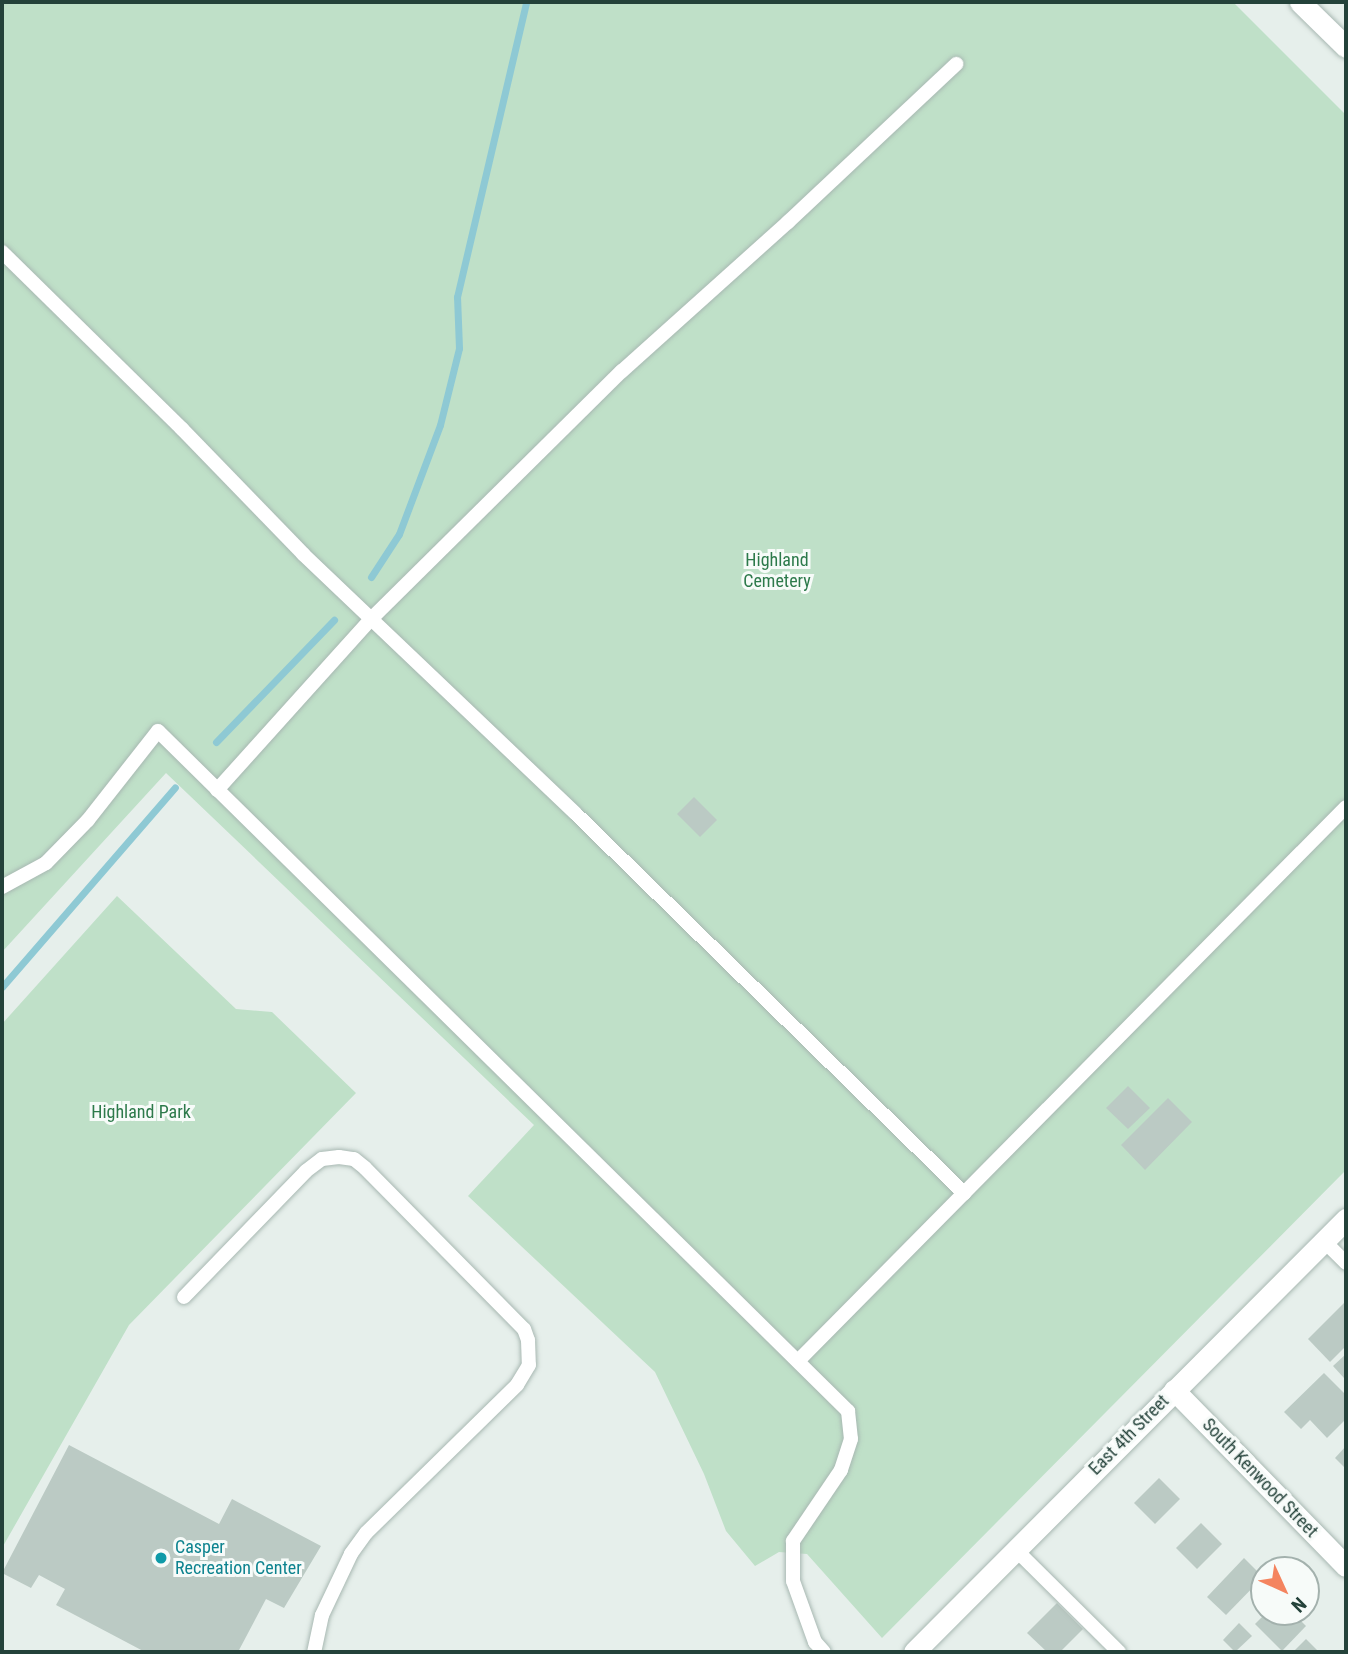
<!DOCTYPE html>
<html>
<head>
<meta charset="utf-8">
<style>
  body { margin:0 }
  #map { position:relative; width:1348px; height:1654px; overflow:hidden; background:#e6efeb; font-family:"Roboto Condensed",sans-serif }
  div>[style] { position:absolute }
  .green>* { inset:0; background:#bfe0c8 }
  .stream>* { height:7px; margin:-3.5px; padding:0 3.5px; transform-origin:3.5px; border-radius:3.5px; background:#8ec9d4 }
  .building>* { inset:0; background:#bbcac4 }
  .roads { filter:drop-shadow(0 0 2px #a8b8b2) drop-shadow(0 0 2px #a8b8b2) }
  .lane>* { height:14px; margin:-7px; padding:0 7px; transform-origin:7px; border-radius:7px; background:#fff }
  .street>* { height:21px; margin:-10.5px; padding:0 10.5px; transform-origin:10.5px; border-radius:10.5px; background:#fff }
  .dots>* { width:19px; height:19px; translate:-50% -50%; box-sizing:border-box; border:4px solid #f7fbf9; border-radius:50% }
  span { translate:-50% -50%; white-space:nowrap; text-align:center; line-height:1.15; -webkit-text-stroke:6px #f7fbf9; paint-order:stroke }
  .park-label { font-size:18px; color:#2d7a4b }
  .street-label { font-size:18px; color:#24423a }
  .culture-label { font-size:18px; color:#0d838f }
  .left { translate:0 -50%; text-align:left }
  .frame { position:absolute; inset:0; border:4px solid #24423a; pointer-events:none }
  .north { position:absolute; left:1250px; top:1556px; width:70px; height:70px; box-sizing:border-box; background:#f7fbf9; border:2px solid #a3b1ad; border-radius:50%; rotate:135deg; font-size:19px; font-weight:700; line-height:28px; text-align:center; color:#24423a }
  .north::after { content:''; display:block; margin:auto; width:24px; height:32px; background:#f4845f; clip-path:polygon(50% 0,100% 100%,50% 72%,0 100%) }
</style>
</head>
<body>
<div id="map">
  <div class="green">
    <i style="clip-path:polygon(2px 2px,1233px 2px,1346px 115px,1346px 1170px,882px 1638px,807px 1554px,779px 1552px,755px 1566px,726px 1531px,704px 1474px,655px 1372px,468px 1196px,534px 1125px,166px 773px,2px 952px)"></i>
    <i style="clip-path:polygon(117px 896px,236px 1009px,272px 1012px,356px 1093px,129px 1325px,2px 1548px,2px 1024px)"></i>
  </div>
  <div class="stream">
    <i style="left:371px;top:577px;width:51px;rotate:-56.9deg"></i>
    <i style="left:399px;top:534px;width:116px;rotate:-69.4deg"></i>
    <i style="left:440px;top:425px;width:79px;rotate:-76.1deg"></i>
    <i style="left:459px;top:348px;width:51px;rotate:-92.2deg"></i>
    <i style="left:457px;top:297px;width:303px;rotate:-76.8deg"></i>
    <i style="left:216px;top:742px;width:170px;rotate:-46deg"></i>
    <i style="left:2px;top:987px;width:264px;rotate:-49.1deg"></i>
  </div>
  <div class="building">
    <i style="clip-path:polygon(694px 797px,717px 820px,700px 837px,677px 814px)"></i>
    <i style="clip-path:polygon(1128px 1086px,1150px 1108px,1128px 1129px,1106px 1108px)"></i>
    <i style="clip-path:polygon(1168px 1098px,1192px 1122px,1145px 1170px,1121px 1145px)"></i>
    <i style="clip-path:polygon(1346px 1301px,1346px 1346px,1330px 1362px,1308px 1339px)"></i>
    <i style="clip-path:polygon(1346px 1354px,1346px 1376px,1344px 1378px,1333px 1366px)"></i>
    <i style="clip-path:polygon(1324px 1373px,1346px 1395px,1346px 1419px,1327px 1438px,1310px 1420px,1301px 1429px,1284px 1412px)"></i>
    <i style="clip-path:polygon(69px 1445px,219px 1524px,232px 1499px,321px 1546px,284px 1608px,266px 1599px,238px 1652px,145px 1652px,56px 1605px,65px 1589px,39px 1575px,31px 1588px,2px 1573px)"></i>
    <i style="clip-path:polygon(1346px 1446px,1346px 1469px,1335px 1458px)"></i>
    <i style="clip-path:polygon(1159px 1478px,1180px 1499px,1155px 1524px,1134px 1503px)"></i>
    <i style="clip-path:polygon(1201px 1523px,1222px 1544px,1197px 1569px,1176px 1548px)"></i>
    <i style="clip-path:polygon(1244px 1558px,1263px 1577px,1226px 1615px,1207px 1597px)"></i>
    <i style="clip-path:polygon(1057px 1603px,1083px 1629px,1060px 1652px,1047px 1652px,1027px 1633px)"></i>
    <i style="clip-path:polygon(1267px 1612px,1292px 1612px,1306px 1626px,1282px 1651px,1255px 1624px)"></i>
    <i style="clip-path:polygon(1239px 1623px,1252px 1636px,1235px 1652px,1223px 1640px)"></i>
    <i style="clip-path:polygon(1306px 1639px,1319px 1652px,1293px 1652px)"></i>
  </div>
  <div class="roads">
    <div class="lane">
      <i style="left:2px;top:252px;width:252px;rotate:44.5deg"></i>
      <i style="left:182px;top:429px;width:174px;rotate:45.9deg"></i>
      <i style="left:303px;top:554px;width:376px;rotate:43.6deg"></i>
      <i style="left:575px;top:813px;width:544px;rotate:44.33deg"></i>
      <i style="left:217px;top:790px;width:232px;rotate:-48deg"></i>
      <i style="left:372px;top:618px;width:351px;rotate:-44.7deg"></i>
      <i style="left:622px;top:371px;width:223px;rotate:-41.9deg"></i>
      <i style="left:788px;top:222px;width:231px;rotate:-43.2deg"></i>
      <i style="left:2px;top:887px;width:50px;rotate:-28.6deg"></i>
      <i style="left:46px;top:863px;width:60px;rotate:-45.7deg"></i>
      <i style="left:88px;top:820px;width:113px;rotate:-51.8deg"></i>
      <i style="left:158px;top:731px;width:969px;rotate:44.58deg"></i>
      <i style="left:848px;top:1411px;width:28px;rotate:84deg"></i>
      <i style="left:851px;top:1439px;width:33px;rotate:108deg"></i>
      <i style="left:841px;top:1470px;width:86px;rotate:124.1deg"></i>
      <i style="left:793px;top:1541px;width:40px;rotate:90deg"></i>
      <i style="left:793px;top:1581px;width:65px;rotate:70.2deg"></i>
      <i style="left:815px;top:1642px;width:13px;rotate:48deg"></i>
      <i style="left:1324px;top:1241px;width:31px;rotate:45deg"></i>
      <i style="left:184px;top:1297px;width:175px;rotate:-45.9deg"></i>
      <i style="left:306px;top:1171px;width:20px;rotate:-37deg"></i>
      <i style="left:322px;top:1159px;width:17px;rotate:-7deg"></i>
      <i style="left:339px;top:1157px;width:15px;rotate:8deg"></i>
      <i style="left:354px;top:1159px;width:14px;rotate:39deg"></i>
      <i style="left:365px;top:1168px;width:226px;rotate:45.4deg"></i>
      <i style="left:524px;top:1329px;width:12px;rotate:70deg"></i>
      <i style="left:528px;top:1340px;width:25px;rotate:88deg"></i>
      <i style="left:529px;top:1365px;width:23px;rotate:121deg"></i>
      <i style="left:517px;top:1385px;width:211px;rotate:135.6deg"></i>
      <i style="left:366px;top:1533px;width:26px;rotate:126deg"></i>
      <i style="left:351px;top:1554px;width:68px;rotate:115.4deg"></i>
      <i style="left:322px;top:1615px;width:38px;rotate:102deg"></i>
      <i style="left:798px;top:1361px;width:779px;rotate:-45.31deg"></i>
      <i style="left:1016px;top:1550px;width:145px;rotate:44.7deg"></i>
    </div>
    <div class="street">
      <i style="left:1300px;top:2px;width:64px;rotate:44.4deg"></i>
      <i style="left:1174px;top:1390px;width:246px;rotate:45.7deg"></i>
      <i style="left:914px;top:1652px;width:612px;rotate:-45.07deg"></i>
    </div>
  </div>
  <div class="dots">
    <i style="left:161px;top:1558px;background:#0f9aa8"></i>
  </div>
  <div class="park-label">
    <span style="left:777px;top:571px">Highland<br>Cemetery</span>
    <span style="left:141px;top:1112px">Highland Park</span>
  </div>
  <div class="street-label">
    <span style="left:1129px;top:1435px;rotate:-45deg">East 4th Street</span>
    <span style="left:1260px;top:1478px;rotate:46deg">South Kenwood Street</span>
  </div>
  <div class="culture-label">
    <span class="left" style="left:175px;top:1558px">Casper<br>Recreation Center</span>
  </div>
  <div class="frame"></div>
  <div class="north">N</div>
</div>
</body>
</html>
